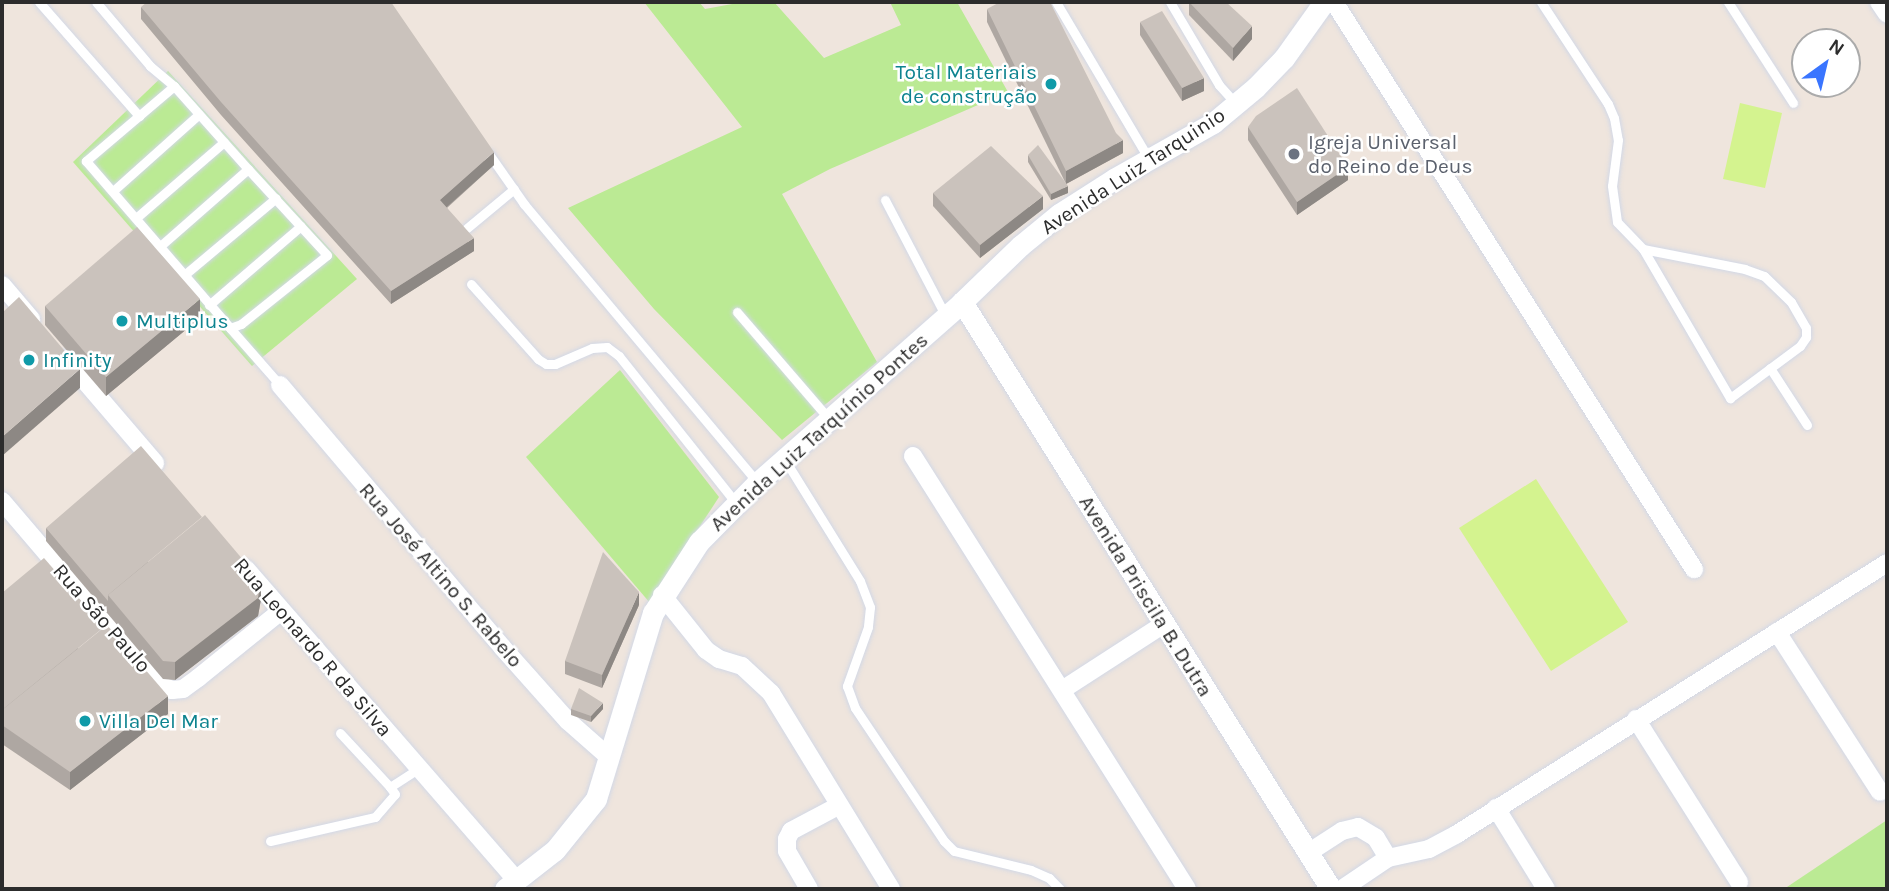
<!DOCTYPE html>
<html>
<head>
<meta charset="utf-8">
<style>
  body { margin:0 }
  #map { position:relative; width:1889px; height:891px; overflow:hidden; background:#efe5dd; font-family:Karla,sans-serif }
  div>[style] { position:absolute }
  .green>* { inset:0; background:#bbea94 }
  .pitch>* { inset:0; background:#d4f38f }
  .roads { filter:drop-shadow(0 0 2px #d2d8e6) drop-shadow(0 0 2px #d2d8e6) }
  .service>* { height:9px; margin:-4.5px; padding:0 4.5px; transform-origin:4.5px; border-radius:4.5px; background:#fff }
  .minor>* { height:18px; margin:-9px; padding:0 9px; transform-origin:9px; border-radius:9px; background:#fff }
  .tertiary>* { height:21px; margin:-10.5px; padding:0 10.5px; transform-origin:10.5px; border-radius:10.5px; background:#fff }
  .wall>* { inset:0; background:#aea7a2 }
  .shaded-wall>* { inset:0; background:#8d8884 }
  .building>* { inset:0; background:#cac2bc }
  .dots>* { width:19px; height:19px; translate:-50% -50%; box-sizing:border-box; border:4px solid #fff; border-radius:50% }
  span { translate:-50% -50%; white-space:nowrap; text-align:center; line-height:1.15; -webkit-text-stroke:5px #fff; paint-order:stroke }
  .culture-label { font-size:21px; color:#0d838f }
  .right { translate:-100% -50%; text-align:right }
  .left { translate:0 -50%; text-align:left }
  .worship-label { font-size:21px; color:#5b616d }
  .street-label { font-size:21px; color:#2c2c2c }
  .frame { position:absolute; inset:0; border:4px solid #2c2c2c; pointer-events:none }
  .north { position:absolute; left:1791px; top:28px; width:70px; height:70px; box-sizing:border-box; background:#fff; border:2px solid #ababab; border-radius:50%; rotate:34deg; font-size:19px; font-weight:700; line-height:28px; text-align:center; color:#2c2c2c }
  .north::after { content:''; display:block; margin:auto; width:24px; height:32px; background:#3a75ff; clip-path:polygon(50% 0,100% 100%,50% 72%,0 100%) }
</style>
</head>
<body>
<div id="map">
  <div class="green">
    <i style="clip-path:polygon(644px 2px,699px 2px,705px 9px,743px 2px,774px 2px,824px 58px,901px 25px,890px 2px,957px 2px,1008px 92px,830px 169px,782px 194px,877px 362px,782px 440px,654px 309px,568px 208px,742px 127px)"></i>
    <i style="clip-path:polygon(168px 71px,357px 279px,252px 366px,73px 162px)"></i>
    <i style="clip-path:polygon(620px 370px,719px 497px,650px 603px,526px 457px)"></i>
    <i style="clip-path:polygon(1887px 820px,1887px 889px,1784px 889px)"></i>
  </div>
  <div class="pitch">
    <i style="clip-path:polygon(1740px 103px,1782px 113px,1765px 188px,1723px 179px)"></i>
    <i style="clip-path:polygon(1536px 479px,1628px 622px,1551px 671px,1459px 528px)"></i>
  </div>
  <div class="roads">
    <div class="service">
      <i style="left:39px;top:2px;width:152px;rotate:48.7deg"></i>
      <i style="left:96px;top:2px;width:84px;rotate:49.8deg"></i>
      <i style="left:150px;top:66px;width:31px;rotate:40deg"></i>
      <i style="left:174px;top:86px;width:111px;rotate:48.3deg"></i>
      <i style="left:248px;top:169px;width:120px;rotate:138.7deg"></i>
      <i style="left:1056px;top:2px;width:182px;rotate:59.4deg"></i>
      <i style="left:1170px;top:2px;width:96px;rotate:59.4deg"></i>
      <i style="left:1219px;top:85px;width:24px;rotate:48deg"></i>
      <i style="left:1541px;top:2px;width:122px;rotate:56.7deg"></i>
      <i style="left:1608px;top:104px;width:15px;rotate:67deg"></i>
      <i style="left:1614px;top:118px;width:22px;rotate:80deg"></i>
      <i style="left:1618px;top:140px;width:46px;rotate:97.4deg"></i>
      <i style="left:1612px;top:186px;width:36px;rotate:82deg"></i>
      <i style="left:1617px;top:222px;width:37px;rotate:46deg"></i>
      <i style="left:1643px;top:249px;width:173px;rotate:59.7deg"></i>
      <i style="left:1730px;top:398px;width:87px;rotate:-36.6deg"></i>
      <i style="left:1800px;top:346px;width:11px;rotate:-56deg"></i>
      <i style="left:1806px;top:337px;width:9px;rotate:-90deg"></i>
      <i style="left:1806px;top:328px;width:30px;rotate:-120deg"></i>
      <i style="left:1791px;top:302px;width:37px;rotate:-136deg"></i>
      <i style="left:1764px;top:276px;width:20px;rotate:-160deg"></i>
      <i style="left:1745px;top:269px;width:104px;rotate:-168.9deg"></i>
      <i style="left:1728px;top:2px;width:120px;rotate:57.2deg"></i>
      <i style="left:174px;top:86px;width:116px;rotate:139.6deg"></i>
      <i style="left:86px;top:161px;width:221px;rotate:49.2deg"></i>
      <i style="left:230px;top:328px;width:12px;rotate:-20deg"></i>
      <i style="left:241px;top:324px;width:110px;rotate:-38.7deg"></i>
      <i style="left:327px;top:255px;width:117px;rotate:-132.6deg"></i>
      <i style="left:489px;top:154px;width:61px;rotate:55deg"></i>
      <i style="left:524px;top:204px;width:363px;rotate:50deg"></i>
      <i style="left:113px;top:191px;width:115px;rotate:-41.8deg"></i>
      <i style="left:885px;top:200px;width:130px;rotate:62.4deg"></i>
      <i style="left:136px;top:218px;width:116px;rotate:-40.8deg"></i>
      <i style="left:467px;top:228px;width:61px;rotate:-39.7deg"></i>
      <i style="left:183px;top:276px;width:121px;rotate:-40deg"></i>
      <i style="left:471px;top:284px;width:101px;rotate:48.2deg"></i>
      <i style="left:538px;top:359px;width:9px;rotate:32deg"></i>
      <i style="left:546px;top:364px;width:9px"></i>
      <i style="left:555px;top:364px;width:40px;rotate:-23.4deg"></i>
      <i style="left:592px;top:348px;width:15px;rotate:-4deg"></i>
      <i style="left:607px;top:347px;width:15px;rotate:37deg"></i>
      <i style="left:619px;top:356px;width:188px;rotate:51.5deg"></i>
      <i style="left:209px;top:305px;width:121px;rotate:-40.7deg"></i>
      <i style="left:737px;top:312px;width:141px;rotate:49.3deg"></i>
      <i style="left:230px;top:328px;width:76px;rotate:48.7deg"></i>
      <i style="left:1770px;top:368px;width:68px;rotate:57deg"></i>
      <i style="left:785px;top:460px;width:142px;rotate:58.2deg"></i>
      <i style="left:860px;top:581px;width:28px;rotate:69deg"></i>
      <i style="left:870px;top:607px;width:20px;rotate:96deg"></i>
      <i style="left:868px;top:627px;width:63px;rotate:109.6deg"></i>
      <i style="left:847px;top:686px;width:23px;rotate:70deg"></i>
      <i style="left:855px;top:708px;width:160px;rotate:56.2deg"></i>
      <i style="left:944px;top:841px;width:14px;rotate:45deg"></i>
      <i style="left:954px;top:851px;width:79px;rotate:13.9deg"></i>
      <i style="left:1031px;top:870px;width:20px;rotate:24deg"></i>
      <i style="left:1049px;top:878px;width:16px;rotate:45deg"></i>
      <i style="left:340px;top:733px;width:74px;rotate:47.2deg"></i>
      <i style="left:390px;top:787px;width:35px;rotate:-33deg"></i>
      <i style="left:270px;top:841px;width:108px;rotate:-12.9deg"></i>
      <i style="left:375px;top:817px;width:30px;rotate:-49deg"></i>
      <i style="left:395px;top:794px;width:9px;rotate:-126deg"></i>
    </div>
    <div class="minor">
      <i style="left:1334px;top:2px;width:672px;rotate:57.59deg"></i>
      <i style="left:1879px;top:2px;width:14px;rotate:56deg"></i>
      <i style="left:2px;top:285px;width:45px;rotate:49.5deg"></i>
      <i style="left:66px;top:359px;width:137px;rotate:49.4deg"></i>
      <i style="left:280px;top:385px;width:343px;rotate:49.7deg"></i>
      <i style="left:502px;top:647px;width:99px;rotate:48.3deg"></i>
      <i style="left:568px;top:721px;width:56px;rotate:41.4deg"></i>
      <i style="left:913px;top:456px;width:512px;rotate:57.67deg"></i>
      <i style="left:2px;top:501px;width:242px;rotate:49.5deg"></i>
      <i style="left:159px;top:685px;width:14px;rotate:21deg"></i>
      <i style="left:172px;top:690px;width:11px;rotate:-5deg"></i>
      <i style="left:183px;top:689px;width:19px;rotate:-36deg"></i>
      <i style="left:198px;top:678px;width:107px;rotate:-38.9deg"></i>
      <i style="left:246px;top:569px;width:412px;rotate:49deg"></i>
      <i style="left:662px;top:595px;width:70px;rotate:51.3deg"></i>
      <i style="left:706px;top:650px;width:16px;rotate:35deg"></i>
      <i style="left:719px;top:659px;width:24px;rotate:17deg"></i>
      <i style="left:742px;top:666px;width:40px;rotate:43deg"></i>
      <i style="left:771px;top:693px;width:230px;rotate:58.5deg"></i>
      <i style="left:1777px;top:632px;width:190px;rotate:57.2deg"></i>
      <i style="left:1062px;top:690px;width:121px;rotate:-32.9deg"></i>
      <i style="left:1636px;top:719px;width:193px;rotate:57.7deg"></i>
      <i style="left:1496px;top:808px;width:95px;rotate:58.3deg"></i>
      <i style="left:1308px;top:853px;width:40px;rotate:-32.9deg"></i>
      <i style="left:1342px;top:831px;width:16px;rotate:-14deg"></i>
      <i style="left:1358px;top:827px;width:21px;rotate:31deg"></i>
      <i style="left:1376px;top:838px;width:23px;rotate:59deg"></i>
      <i style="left:809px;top:889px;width:44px;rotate:-120.1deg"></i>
      <i style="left:787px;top:851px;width:12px;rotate:-90deg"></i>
      <i style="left:787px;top:839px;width:9px;rotate:-63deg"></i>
      <i style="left:791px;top:831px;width:53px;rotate:-28deg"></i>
      <i style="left:1342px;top:889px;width:55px;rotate:-34deg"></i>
      <i style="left:1388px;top:858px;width:42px;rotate:-12.4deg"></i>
      <i style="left:1429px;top:849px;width:32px;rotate:-28deg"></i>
      <i style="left:1457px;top:834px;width:508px;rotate:-32.22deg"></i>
    </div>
    <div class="tertiary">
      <i style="left:962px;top:302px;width:693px;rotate:57.85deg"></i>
      <i style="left:505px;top:889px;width:63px;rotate:-38deg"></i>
      <i style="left:555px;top:850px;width:65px;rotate:-51.2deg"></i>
      <i style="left:596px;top:799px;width:195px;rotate:-73deg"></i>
      <i style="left:653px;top:613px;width:85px;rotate:-57.1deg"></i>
      <i style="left:699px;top:542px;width:83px;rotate:-45.5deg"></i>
      <i style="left:757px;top:483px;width:273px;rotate:-41.4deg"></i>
      <i style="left:962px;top:302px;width:81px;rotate:-44deg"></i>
      <i style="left:1020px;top:246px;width:50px;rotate:-39.4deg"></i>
      <i style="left:1059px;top:214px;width:65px;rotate:-32.5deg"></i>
      <i style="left:1114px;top:179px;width:114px;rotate:-29.5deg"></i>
      <i style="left:1213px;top:123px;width:56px;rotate:-39.9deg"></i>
      <i style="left:1256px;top:87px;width:40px;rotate:-46deg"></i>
      <i style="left:1284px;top:58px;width:69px;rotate:-54.5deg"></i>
    </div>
  </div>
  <div class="wall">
    <i style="clip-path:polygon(1189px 2px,1252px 39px,1233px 61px,1189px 15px)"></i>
    <i style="clip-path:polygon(141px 7px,494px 165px,447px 208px,474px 251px,391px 304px,221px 115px,141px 19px)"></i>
    <i style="clip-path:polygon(987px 9px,1123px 153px,1066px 184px,987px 22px)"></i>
    <i style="clip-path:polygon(1140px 22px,1204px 91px,1182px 101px,1140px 35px)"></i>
    <i style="clip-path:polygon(1248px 127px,1348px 180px,1297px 215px,1248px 140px)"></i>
    <i style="clip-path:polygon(1028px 155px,1068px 193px,1051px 200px,1028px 162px)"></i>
    <i style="clip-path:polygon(933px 193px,1043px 209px,980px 258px,933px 206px)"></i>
    <i style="clip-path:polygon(45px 306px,200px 318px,106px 396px,45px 325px)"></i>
    <i style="clip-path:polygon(46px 528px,261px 599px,258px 616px,175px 680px,163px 679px,46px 541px)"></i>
    <i style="clip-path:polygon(2px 593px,168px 714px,70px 790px,2px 744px)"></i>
    <i style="clip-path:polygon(639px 605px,602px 688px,565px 674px,565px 661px)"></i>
    <i style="clip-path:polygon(571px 709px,603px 709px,591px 722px,571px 715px)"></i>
  </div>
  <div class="shaded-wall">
    <i style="clip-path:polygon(1252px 26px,1252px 39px,1233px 61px,1233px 48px)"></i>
    <i style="clip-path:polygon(1204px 78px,1204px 91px,1182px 101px,1182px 88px)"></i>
    <i style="clip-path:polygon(1123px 140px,1123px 153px,1066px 184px,1066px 171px)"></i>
    <i style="clip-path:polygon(494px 152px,494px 165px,440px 213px,440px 200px)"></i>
    <i style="clip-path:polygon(1348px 167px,1348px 180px,1297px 215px,1297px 202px)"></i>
    <i style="clip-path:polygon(1068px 186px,1068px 193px,1051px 200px,1051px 194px)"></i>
    <i style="clip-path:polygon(1043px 196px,1043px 209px,980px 258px,980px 245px)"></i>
    <i style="clip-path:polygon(474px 238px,474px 251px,391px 304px,391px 291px)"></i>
    <i style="clip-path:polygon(200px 299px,200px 318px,106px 396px,106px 377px)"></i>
    <i style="clip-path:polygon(80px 369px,80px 388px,2px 456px,2px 437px)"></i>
    <i style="clip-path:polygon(261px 581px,261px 599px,258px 616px,175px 680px,175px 662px)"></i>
    <i style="clip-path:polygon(639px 592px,639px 605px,602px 688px,602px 675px)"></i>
    <i style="clip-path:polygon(168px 696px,168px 714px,70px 790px,70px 772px)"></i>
    <i style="clip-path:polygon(603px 703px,603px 709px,591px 722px,591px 716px)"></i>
  </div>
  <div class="building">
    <i style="clip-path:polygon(147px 2px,391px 2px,494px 152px,440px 200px,474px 238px,391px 291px,221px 102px,141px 7px)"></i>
    <i style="clip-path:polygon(1000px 2px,1050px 2px,1116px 133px,1123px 140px,1066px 171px,987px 9px)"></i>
    <i style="clip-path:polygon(1189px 2px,1226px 2px,1252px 26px,1233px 48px)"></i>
    <i style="clip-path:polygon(1162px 11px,1204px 78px,1182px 88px,1140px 22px)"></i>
    <i style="clip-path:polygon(1297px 88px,1348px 167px,1297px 202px,1248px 127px,1256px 116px)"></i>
    <i style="clip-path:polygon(1038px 145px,1068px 186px,1051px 194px,1028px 155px)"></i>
    <i style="clip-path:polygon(991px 146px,1043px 196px,980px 245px,933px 193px)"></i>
    <i style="clip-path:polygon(137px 227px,200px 299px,106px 377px,45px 306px)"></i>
    <i style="clip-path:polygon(19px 297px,80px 369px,2px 437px,2px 313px)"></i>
    <i style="clip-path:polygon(141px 446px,202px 517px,108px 595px,108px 601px,46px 528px)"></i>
    <i style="clip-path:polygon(205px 515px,261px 581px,258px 598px,175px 662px,163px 661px,108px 595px)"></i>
    <i style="clip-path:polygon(603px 552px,639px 592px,602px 675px,565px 661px)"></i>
    <i style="clip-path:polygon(44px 558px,104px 627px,2px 710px,2px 593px)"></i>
    <i style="clip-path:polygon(107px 625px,168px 696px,70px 772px,2px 725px,2px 710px)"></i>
    <i style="clip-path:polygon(579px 688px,603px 703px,591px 716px,571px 709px)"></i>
  </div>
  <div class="dots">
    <i style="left:1051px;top:84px;background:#0f9aa8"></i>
    <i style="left:1294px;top:154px;background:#6b7280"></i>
    <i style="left:122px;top:321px;background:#0f9aa8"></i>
    <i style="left:29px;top:360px;background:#0f9aa8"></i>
    <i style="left:85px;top:721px;background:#0f9aa8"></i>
  </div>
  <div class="culture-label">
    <span class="right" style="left:1037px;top:84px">Total Materiais<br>de construção</span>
    <span class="left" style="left:136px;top:321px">Multiplus</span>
    <span class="left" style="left:43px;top:360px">Infinity</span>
    <span class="left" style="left:99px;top:721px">Villa Del Mar</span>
  </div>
  <div class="worship-label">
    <span class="left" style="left:1308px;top:154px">Igreja Universal<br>do Reino de Deus</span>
  </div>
  <div class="street-label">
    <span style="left:1133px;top:171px;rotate:-33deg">Avenida Luiz Tarquinio</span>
    <span style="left:819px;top:432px;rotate:-42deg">Avenida Luiz Tarquínio Pontes</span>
    <span style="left:441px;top:575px;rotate:49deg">Rua José Altino S. Rabelo</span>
    <span style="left:1146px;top:596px;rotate:58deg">Avenida Priscila B. Dutra</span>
    <span style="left:102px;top:618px;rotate:49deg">Rua São Paulo</span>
    <span style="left:313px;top:647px;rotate:49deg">Rua Leonardo R da Silva</span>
  </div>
  <div class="frame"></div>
  <div class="north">N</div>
</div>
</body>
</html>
